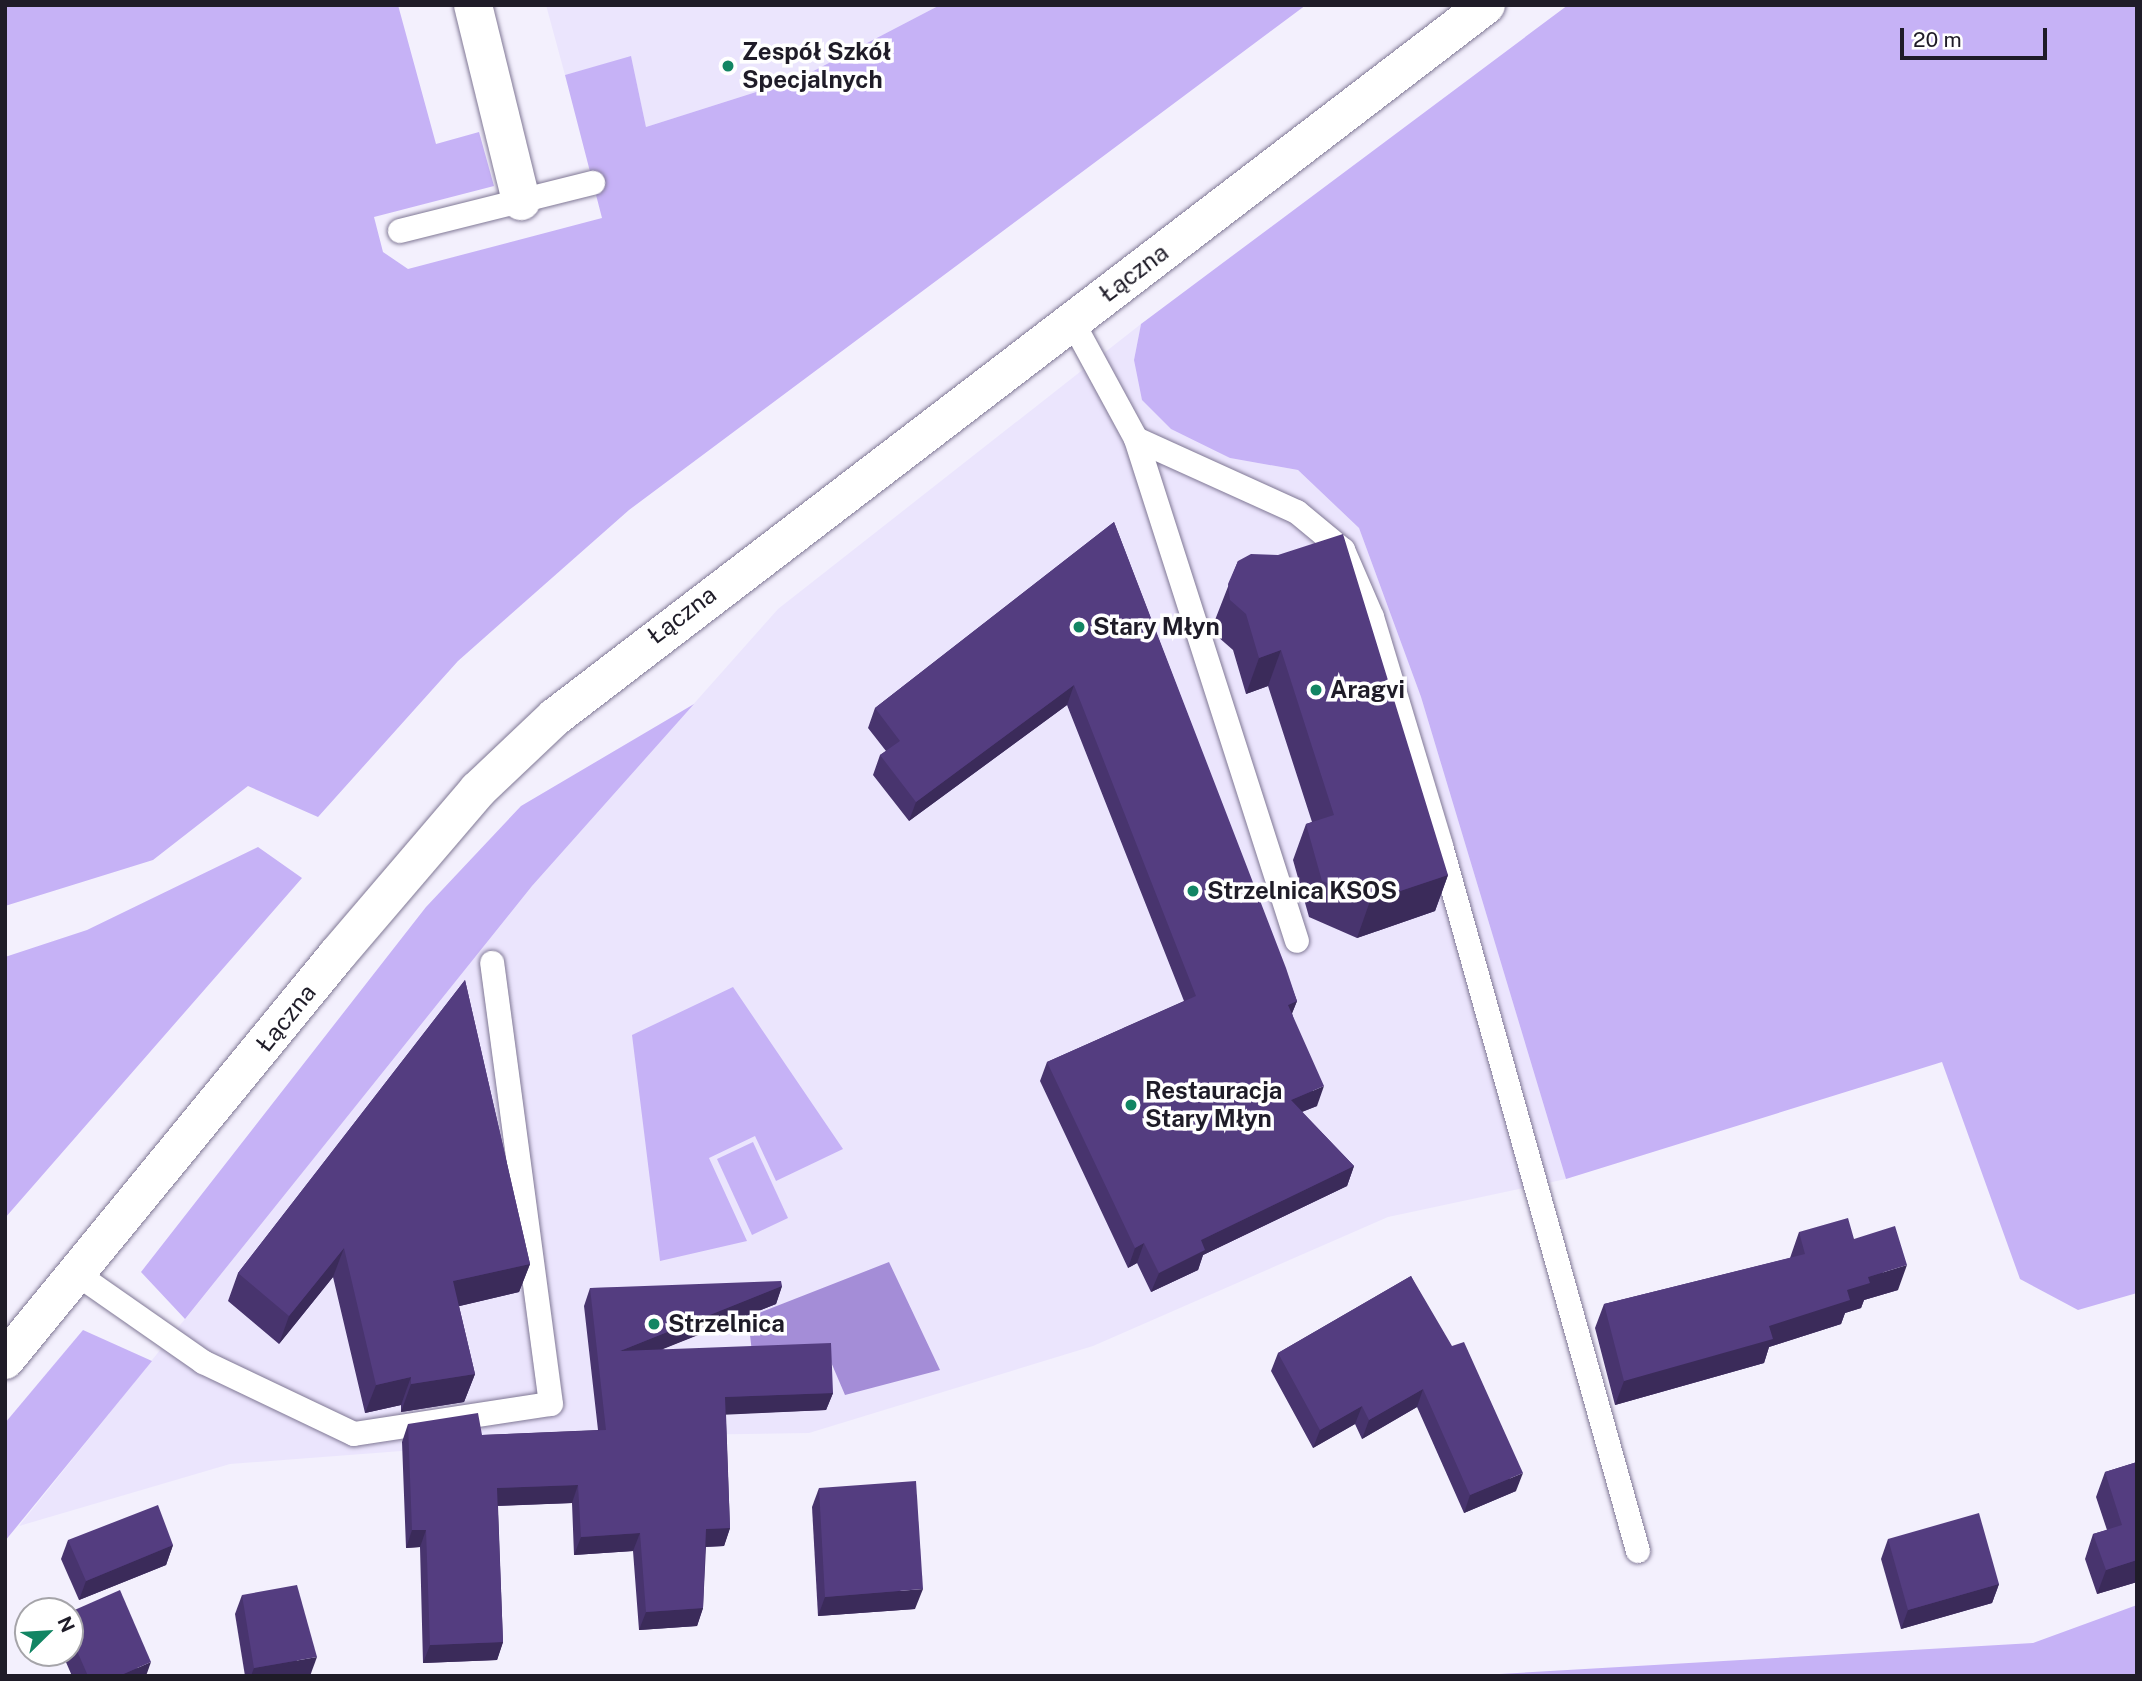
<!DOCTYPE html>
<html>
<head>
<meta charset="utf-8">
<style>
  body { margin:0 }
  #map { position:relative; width:2142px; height:1681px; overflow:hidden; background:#f3f0fd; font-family:"Public Sans",sans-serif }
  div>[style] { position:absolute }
  .built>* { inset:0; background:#ebe5fd }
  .green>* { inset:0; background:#c6b2f6 }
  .water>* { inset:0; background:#a48dd7 }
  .roads { filter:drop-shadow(0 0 2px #807895) drop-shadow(0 0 2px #807895) }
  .service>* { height:24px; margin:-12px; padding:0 12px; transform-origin:12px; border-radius:12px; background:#fff }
  .minor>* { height:38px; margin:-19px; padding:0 19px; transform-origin:19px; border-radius:19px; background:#fff }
  .secondary>* { height:38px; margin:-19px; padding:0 19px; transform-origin:19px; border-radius:19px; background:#fff }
  .wall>* { inset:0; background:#48346e }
  .shaded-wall>* { inset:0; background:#3b2b5a }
  .building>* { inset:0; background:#543d80 }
  .dots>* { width:19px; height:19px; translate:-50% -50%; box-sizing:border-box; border:4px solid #fff; border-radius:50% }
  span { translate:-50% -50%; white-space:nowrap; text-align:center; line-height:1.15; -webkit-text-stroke:7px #fff; paint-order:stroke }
  .poi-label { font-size:24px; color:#1f1c28; font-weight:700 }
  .left { translate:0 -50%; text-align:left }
  .street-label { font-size:24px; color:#1f1c28 }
  .frame { position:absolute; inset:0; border:7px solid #1f1c28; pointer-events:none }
  .north { position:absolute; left:14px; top:1597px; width:70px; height:70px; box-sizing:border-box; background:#fff; border:2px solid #a5a4a9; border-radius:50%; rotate:66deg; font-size:19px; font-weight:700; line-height:28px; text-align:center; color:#1f1c28 }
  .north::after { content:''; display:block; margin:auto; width:24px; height:32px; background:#128563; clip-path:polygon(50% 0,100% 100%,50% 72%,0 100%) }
  .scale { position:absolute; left:1900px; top:28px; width:147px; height:32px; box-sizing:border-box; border:4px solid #1f1c28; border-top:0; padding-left:9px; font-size:21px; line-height:24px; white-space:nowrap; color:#1f1c28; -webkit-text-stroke:5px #fff; paint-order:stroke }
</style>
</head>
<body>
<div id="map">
  <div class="built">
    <i style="clip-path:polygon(546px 5px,940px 5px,800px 78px,646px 127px,631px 57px,565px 75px)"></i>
    <i style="clip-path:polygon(1141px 324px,1134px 360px,1230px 458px,1298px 470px,1359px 528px,1421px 697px,1566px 1179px,1388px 1217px,1093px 1346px,809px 1433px,600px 1436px,230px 1464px,19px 1526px,532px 886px,778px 609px)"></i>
  </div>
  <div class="green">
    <i style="clip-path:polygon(5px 5px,398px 5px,436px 144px,479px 132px,494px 186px,374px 217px,383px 252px,408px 269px,602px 218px,565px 75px,631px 56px,646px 127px,800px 78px,940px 5px,1306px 5px,629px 510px,458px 661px,318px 817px,248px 786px,153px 860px,5px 906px)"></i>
    <i style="clip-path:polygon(1568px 5px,2137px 5px,2137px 1293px,2078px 1310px,2020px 1279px,1942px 1062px,1566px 1179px,1421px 697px,1359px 528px,1298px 470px,1230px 458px,1171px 429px,1142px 400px,1134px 360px,1141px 324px)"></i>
    <i style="clip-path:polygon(694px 704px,532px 886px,185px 1319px,141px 1272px,426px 907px,521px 806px)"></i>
    <i style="clip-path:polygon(258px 847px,302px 878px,5px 1218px,5px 957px,87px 930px)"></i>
    <i style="clip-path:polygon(733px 987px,843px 1149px,776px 1181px,755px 1136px,709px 1158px,747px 1241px,660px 1261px,632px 1035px)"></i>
    <i style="clip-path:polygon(753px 1142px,788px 1218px,752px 1235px,717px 1159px)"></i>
    <i style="clip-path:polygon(83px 1330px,152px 1361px,5px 1541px,5px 1423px)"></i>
    <i style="clip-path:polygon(2137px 1605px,2137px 1676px,1464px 1676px,2033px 1643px)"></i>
  </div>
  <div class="water">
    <i style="clip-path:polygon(889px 1262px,940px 1370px,845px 1395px,828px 1355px,752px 1352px,748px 1319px,754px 1315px)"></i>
  </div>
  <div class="roads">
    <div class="service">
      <i style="left:400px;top:231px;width:199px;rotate:-14deg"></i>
      <i style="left:1072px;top:321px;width:134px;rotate:61.5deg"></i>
      <i style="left:1136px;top:439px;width:527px;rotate:72.22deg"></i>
      <i style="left:1136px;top:439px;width:177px;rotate:24.4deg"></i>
      <i style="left:1297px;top:512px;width:60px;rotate:39.6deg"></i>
      <i style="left:1343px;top:550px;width:73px;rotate:66.6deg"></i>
      <i style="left:1372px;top:617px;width:239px;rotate:73.2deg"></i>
      <i style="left:1441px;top:846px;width:732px;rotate:74.39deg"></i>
      <i style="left:77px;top:1274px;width:154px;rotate:34.9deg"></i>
      <i style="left:203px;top:1362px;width:167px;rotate:25.5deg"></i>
      <i style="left:354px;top:1434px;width:199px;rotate:-8.7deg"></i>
      <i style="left:551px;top:1404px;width:445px;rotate:-97.6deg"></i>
    </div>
    <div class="minor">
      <i style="left:473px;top:5px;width:202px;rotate:76.2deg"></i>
    </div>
    <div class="secondary">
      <i style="left:5px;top:1360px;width:524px;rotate:-50.66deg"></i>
      <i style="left:337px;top:955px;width:217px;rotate:-49.5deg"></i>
      <i style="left:478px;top:790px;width:106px;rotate:-43.5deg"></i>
      <i style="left:555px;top:717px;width:1172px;rotate:-37.41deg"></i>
    </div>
  </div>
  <div class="wall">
    <i style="clip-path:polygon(1114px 522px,1297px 1001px,1292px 1013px,1317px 1106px,1302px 1112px,1354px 1166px,1347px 1186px,1203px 1255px,1198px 1270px,1151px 1292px,1137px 1263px,1128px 1268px,1040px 1081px,1047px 1062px,1184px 1001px,1067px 705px,909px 821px,873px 775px,880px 755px,886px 751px,868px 728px,875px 708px)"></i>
    <i style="clip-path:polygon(1238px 561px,1448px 875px,1435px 911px,1357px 938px,1309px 917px,1293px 860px,1306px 824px,1312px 822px,1268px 686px,1246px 694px,1233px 650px,1217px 636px,1215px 620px)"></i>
    <i style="clip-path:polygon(465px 980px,530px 1264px,519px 1292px,459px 1306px,475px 1374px,464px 1402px,401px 1412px,401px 1405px,365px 1413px,333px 1277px,279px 1344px,228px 1301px,238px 1273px)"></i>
    <i style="clip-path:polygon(1799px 1232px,1854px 1239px,1898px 1290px,1864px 1300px,1861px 1308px,1845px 1313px,1841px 1324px,1769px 1347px,1764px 1363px,1615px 1405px,1595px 1328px,1604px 1304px,1790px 1258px)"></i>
    <i style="clip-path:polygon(1411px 1276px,1516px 1491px,1464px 1513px,1417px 1407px,1362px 1439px,1355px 1424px,1313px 1448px,1271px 1371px,1278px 1353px)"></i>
    <i style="clip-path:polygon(782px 1286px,776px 1304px,662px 1349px,833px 1393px,826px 1410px,726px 1414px,730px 1528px,724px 1546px,706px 1547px,703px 1608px,697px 1626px,639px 1630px,633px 1551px,574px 1555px,572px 1503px,498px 1506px,503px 1642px,497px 1660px,423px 1663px,420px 1547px,406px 1548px,402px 1442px,408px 1424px,482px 1435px,598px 1430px,584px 1306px,590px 1288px)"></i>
    <i style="clip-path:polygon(2137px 1462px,2137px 1582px,2097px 1594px,2085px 1559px,2093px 1534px,2107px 1530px,2096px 1497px,2105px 1472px)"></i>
    <i style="clip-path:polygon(819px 1488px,915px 1609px,818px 1616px,812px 1507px)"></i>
    <i style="clip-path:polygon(1888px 1539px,1999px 1584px,1992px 1603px,1901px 1629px,1881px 1559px)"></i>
    <i style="clip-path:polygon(68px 1540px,173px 1545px,166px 1565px,79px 1600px,61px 1559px)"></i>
    <i style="clip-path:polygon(242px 1595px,310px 1676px,245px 1676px,235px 1614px)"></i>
    <i style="clip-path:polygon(70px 1612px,146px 1676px,72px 1676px,62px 1653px,70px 1653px)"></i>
  </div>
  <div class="shaded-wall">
    <i style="clip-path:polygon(1281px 650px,1268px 686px,1246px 694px,1259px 658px)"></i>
    <i style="clip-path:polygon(1074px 685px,1067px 705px,909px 821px,916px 802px)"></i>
    <i style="clip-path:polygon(1448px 875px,1435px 911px,1357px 938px,1370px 901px)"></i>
    <i style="clip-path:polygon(1297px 1001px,1289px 1021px,1288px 1005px)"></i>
    <i style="clip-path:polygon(1324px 1086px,1317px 1106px,1283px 1119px,1291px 1100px)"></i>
    <i style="clip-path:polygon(1354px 1166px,1347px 1186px,1203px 1255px,1198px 1270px,1151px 1292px,1159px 1273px,1201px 1240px)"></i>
    <i style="clip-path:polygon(1144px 1243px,1137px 1263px,1128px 1268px,1135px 1248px)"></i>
    <i style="clip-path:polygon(344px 1248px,333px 1277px,279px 1344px,289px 1316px)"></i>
    <i style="clip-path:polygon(530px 1264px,519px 1292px,443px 1310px,453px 1281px)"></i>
    <i style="clip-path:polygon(1907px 1265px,1898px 1290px,1864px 1300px,1861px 1308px,1845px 1313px,1841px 1324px,1769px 1347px,1764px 1363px,1615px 1405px,1624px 1381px,1769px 1326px,1847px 1290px,1868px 1277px)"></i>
    <i style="clip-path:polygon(782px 1286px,776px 1304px,613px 1369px,620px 1351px)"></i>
    <i style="clip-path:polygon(475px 1374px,464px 1402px,401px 1412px,411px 1384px)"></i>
    <i style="clip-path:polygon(411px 1377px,401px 1405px,365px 1413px,376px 1385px)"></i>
    <i style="clip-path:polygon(1423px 1389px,1417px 1407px,1362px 1439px,1369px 1420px)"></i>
    <i style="clip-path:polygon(833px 1393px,826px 1410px,719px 1415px,725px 1397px)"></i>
    <i style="clip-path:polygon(1362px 1406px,1355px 1424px,1313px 1448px,1320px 1430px)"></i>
    <i style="clip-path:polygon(1523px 1473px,1516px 1491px,1464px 1513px,1470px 1495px)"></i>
    <i style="clip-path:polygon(578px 1485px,572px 1503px,491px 1506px,497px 1488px)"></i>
    <i style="clip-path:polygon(730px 1528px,724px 1546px,700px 1547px,706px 1529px)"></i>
    <i style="clip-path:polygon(412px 1530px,426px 1530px,420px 1547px,406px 1548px)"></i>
    <i style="clip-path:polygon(640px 1533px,633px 1551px,574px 1555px,581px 1537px)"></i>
    <i style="clip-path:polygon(173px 1545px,166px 1565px,79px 1600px,86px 1581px)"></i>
    <i style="clip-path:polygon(2137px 1560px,2137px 1582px,2097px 1594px,2106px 1570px)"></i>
    <i style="clip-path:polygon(1999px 1584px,1992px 1603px,1901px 1629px,1908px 1610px)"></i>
    <i style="clip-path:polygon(923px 1589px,915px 1609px,818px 1616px,825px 1597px)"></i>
    <i style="clip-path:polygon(703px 1608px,697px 1626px,639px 1630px,646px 1612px)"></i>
    <i style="clip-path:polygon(503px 1642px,497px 1660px,423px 1663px,430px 1645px)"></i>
    <i style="clip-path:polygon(317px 1657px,310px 1676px,251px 1676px,254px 1668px)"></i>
    <i style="clip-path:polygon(151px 1662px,146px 1676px,119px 1676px)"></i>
  </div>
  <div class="building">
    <i style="clip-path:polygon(1114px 522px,1286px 968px,1297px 1001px,1288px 1005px,1324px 1086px,1291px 1100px,1354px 1166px,1201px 1240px,1205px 1250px,1159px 1273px,1144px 1243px,1135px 1248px,1047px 1062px,1196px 996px,1074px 685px,916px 802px,880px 755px,900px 741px,875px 708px)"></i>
    <i style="clip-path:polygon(1343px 534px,1448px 875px,1370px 901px,1322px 881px,1306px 824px,1334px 815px,1281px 650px,1259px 658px,1246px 614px,1230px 600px,1228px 584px,1238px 561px,1251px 554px,1278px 555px)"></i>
    <i style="clip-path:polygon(465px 980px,530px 1264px,453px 1281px,475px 1374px,411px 1384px,411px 1377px,376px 1385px,344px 1248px,289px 1316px,238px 1273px)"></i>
    <i style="clip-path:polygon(1848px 1218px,1854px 1239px,1895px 1226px,1907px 1265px,1868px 1277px,1870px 1283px,1847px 1290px,1850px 1300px,1769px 1326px,1773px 1339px,1624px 1381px,1604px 1304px,1805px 1254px,1799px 1232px)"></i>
    <i style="clip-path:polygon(1411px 1276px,1452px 1346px,1464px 1342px,1523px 1473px,1470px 1495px,1423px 1389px,1369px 1420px,1362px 1406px,1320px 1430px,1278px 1353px)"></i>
    <i style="clip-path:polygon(781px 1281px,782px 1286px,620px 1351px,831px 1343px,833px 1393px,725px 1397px,730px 1528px,706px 1529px,703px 1608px,646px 1612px,640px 1533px,581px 1537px,578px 1485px,497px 1488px,503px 1642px,430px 1645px,426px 1530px,412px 1530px,408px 1424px,478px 1413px,482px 1435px,606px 1430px,590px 1288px)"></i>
    <i style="clip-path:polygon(2137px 1462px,2137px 1560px,2106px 1570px,2093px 1534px,2122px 1525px,2105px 1472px)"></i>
    <i style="clip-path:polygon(916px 1481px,923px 1589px,825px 1597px,819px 1488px)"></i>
    <i style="clip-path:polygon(158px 1505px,173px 1545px,86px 1581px,68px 1540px)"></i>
    <i style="clip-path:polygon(1979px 1513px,1999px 1584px,1908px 1610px,1888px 1539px)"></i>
    <i style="clip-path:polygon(297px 1585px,317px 1657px,254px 1668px,242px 1595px)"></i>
    <i style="clip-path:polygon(120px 1590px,151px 1662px,119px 1676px,88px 1676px,70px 1635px,70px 1612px)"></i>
  </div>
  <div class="dots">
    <i style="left:728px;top:66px;background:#128563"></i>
    <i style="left:1079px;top:627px;background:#128563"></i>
    <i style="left:1316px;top:690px;background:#128563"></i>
    <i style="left:1193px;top:891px;background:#128563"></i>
    <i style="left:1131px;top:1105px;background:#128563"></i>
    <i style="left:654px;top:1324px;background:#128563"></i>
  </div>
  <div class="poi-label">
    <span class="left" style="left:742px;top:66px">Zespół Szkół<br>Specjalnych</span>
    <span class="left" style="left:1093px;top:627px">Stary Młyn</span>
    <span class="left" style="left:1330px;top:690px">Aragvi</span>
    <span class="left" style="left:1207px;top:891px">Strzelnica KSOS</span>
    <span class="left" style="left:1145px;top:1105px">Restauracja<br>Stary Młyn</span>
    <span class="left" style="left:668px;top:1324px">Strzelnica</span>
  </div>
  <div class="street-label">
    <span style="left:1134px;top:273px;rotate:-37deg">Łączna</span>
    <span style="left:682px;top:615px;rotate:-37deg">Łączna</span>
    <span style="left:286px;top:1018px;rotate:-51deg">Łączna</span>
  </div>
  <div class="frame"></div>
  <div class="north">N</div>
  <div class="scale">20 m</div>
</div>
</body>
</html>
